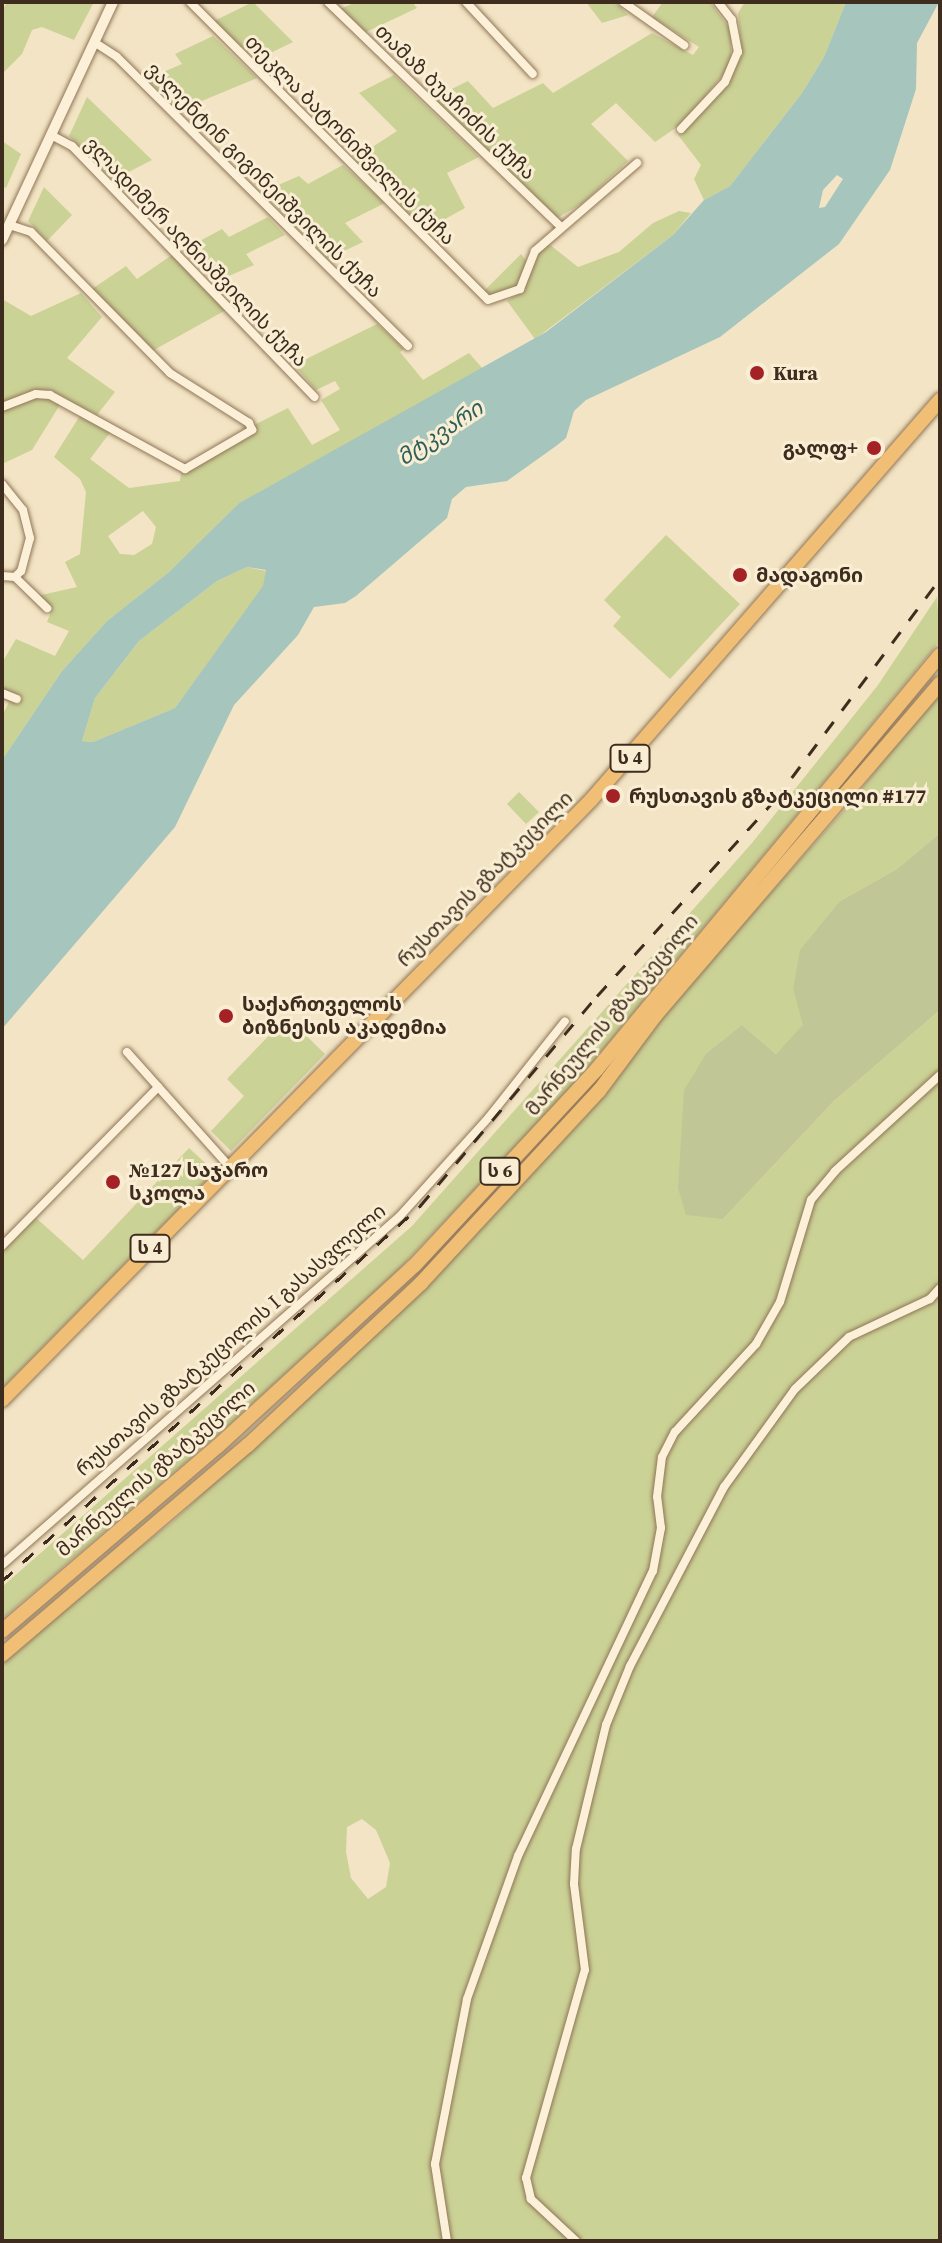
<!DOCTYPE html>
<html>
<head>
<meta charset="utf-8">
<style>
  body { margin:0 }
  #map { position:relative; width:942px; height:2243px; overflow:hidden; background:#f2e4c4; font-family:"Source Serif 4","Noto Sans Georgian",serif }
  div>[style] { position:absolute }
  .green>* { inset:0; background:#cbd296 }
  .cemetery>* { inset:0; background:#c1c696 }
  .water>* { inset:0; background:#a6c5bc }
  .roads { filter:drop-shadow(0 0 2px #8f7558) drop-shadow(0 0 2px #8f7558) }
  .minor>* { height:8px; margin:-4px; padding:0 4px; transform-origin:4px; border-radius:4px; background:#fcf1d8 }
  .tertiary>* { height:10px; margin:-5px; padding:0 5px; transform-origin:5px; border-radius:5px; background:#fcf1d8 }
  .trunk>* { height:14px; margin:-7px; padding:0 7px; transform-origin:7px; border-radius:7px; background:#f0be74 }
  .rail>* { height:3px; margin-top:-1.5px; transform-origin:0; background:repeating-linear-gradient(90deg,#3e2d1e 0 14px,transparent 0 28px) }
  .dots>* { width:22px; height:22px; translate:-50% -50%; box-sizing:border-box; border:4px solid #f9eed4; border-radius:50% }
  span { translate:-50% -50%; white-space:nowrap; text-align:center; line-height:1.15; -webkit-text-stroke:6px #f9eed4; paint-order:stroke }
  .shield-label span { padding:2px 6px; background:#f9eed4; border:2px solid; border-radius:6px; -webkit-text-stroke-width:0 }
  .shield-label { font-size:18px; color:#3e2d1e; font-weight:700 }
  .street-label { font-size:20px; color:#3e2d1e }
  .poi-label { font-size:20px; color:#3e2d1e; font-weight:700 }
  .left { translate:0 -50%; text-align:left }
  .right { translate:-100% -50%; text-align:right }
  .water-label { font-size:22px; color:#2c5f5b; font-style:italic }
  .frame { position:absolute; inset:0; border:4px solid #3e2d1e; pointer-events:none }
</style>
</head>
<body>
<div id="map">
  <div class="green">
    <i style="clip-path:polygon(7px 2px,94px 2px,74px 40px,42px 27px,32px 30px,22px 54px,2px 74px,2px 11px)"></i>
    <i style="clip-path:polygon(253px 2px,293px 42px,256px 60px,214px 21px)"></i>
    <i style="clip-path:polygon(356px 2px,412px 2px,417px 8px,364px 33px,340px 9px)"></i>
    <i style="clip-path:polygon(586px 2px,615px 2px,628px 15px,602px 23px)"></i>
    <i style="clip-path:polygon(663px 2px,710px 2px,731px 30px,731px 65px,683px 123px,655px 142px,616px 103px,591px 124px,628px 161px,583px 203px,557px 218px,431px 99px,468px 81px,493px 108px,543px 83px,553px 93px,652px 33px,693px 55px,699px 47px,652px 17px)"></i>
    <i style="clip-path:polygon(745px 2px,846px 2px,824px 57px,802px 93px,730px 186px,704px 200px,694px 179px,701px 165px,678px 135px,709px 105px,742px 56px,738px 13px)"></i>
    <i style="clip-path:polygon(213px 36px,257px 78px,180px 110px,147px 79px,182px 64px,175px 54px)"></i>
    <i style="clip-path:polygon(394px 75px,479px 157px,447px 173px,465px 208px,425px 230px,354px 159px,397px 131px,359px 93px)"></i>
    <i style="clip-path:polygon(87px 97px,152px 160px,113px 180px,69px 136px)"></i>
    <i style="clip-path:polygon(2px 141px,21px 154px,6px 188px,2px 186px)"></i>
    <i style="clip-path:polygon(343px 165px,385px 203px,345px 223px,363px 242px,327px 259px,262px 192px,299px 176px,308px 184px)"></i>
    <i style="clip-path:polygon(44px 187px,72px 215px,47px 241px,28px 221px)"></i>
    <i style="clip-path:polygon(679px 211px,691px 213px,673px 235px,535px 339px,507px 301px,522px 291px,537px 253px,549px 244px,578px 267px,619px 252px,653px 223px)"></i>
    <i style="clip-path:polygon(268px 217px,285px 235px,246px 254px,254px 265px,215px 282px,183px 250px,222px 229px,229px 237px)"></i>
    <i style="clip-path:polygon(521px 254px,527px 262px,518px 289px,495px 296px,484px 291px)"></i>
    <i style="clip-path:polygon(172px 255px,226px 310px,152px 351px,92px 289px,126px 266px,137px 279px)"></i>
    <i style="clip-path:polygon(81px 293px,102px 317px,67px 358px,115px 392px,97px 415px,48px 390px,2px 404px,2px 299px,31px 316px)"></i>
    <i style="clip-path:polygon(evenodd,377px 324px,404px 349px,400px 352px,423px 380px,469px 353px,483px 369px,239px 503px,169px 572px,107px 621px,62px 671px,2px 760px,2px 716px,9px 702px,2px 698px,2px 663px,16px 639px,55px 656px,69px 631px,47px 622px,51px 611px,37px 596px,77px 587px,65px 562px,80px 554px,86px 492px,80px 479px,54px 457px,81px 414px,112px 430px,90px 459px,129px 488px,180px 481px,181px 473px,250px 437px,256px 424px,288px 408px,312px 445px,340px 430px,321px 400px,340px 389px,335px 381px,316px 390px,294px 365px,377px 324px,143px 511px,156px 527px,152px 544px,134px 555px,120px 554px,108px 536px,143px 511px)"></i>
    <i style="clip-path:polygon(40px 396px,61px 403px,32px 450px,2px 464px,2px 409px)"></i>
    <i style="clip-path:polygon(666px 535px,740px 604px,670px 679px,613px 626px,621px 617px,604px 600px)"></i>
    <i style="clip-path:polygon(247px 567px,266px 571px,264px 586px,175px 708px,93px 742px,82px 741px,95px 698px,139px 641px,217px 581px)"></i>
    <i style="clip-path:polygon(937px 597px,940px 641px,576px 1082px,399px 1269px,219px 1434px,2px 1619px,2px 1587px,412px 1226px,752px 843px,878px 685px)"></i>
    <i style="clip-path:polygon(evenodd,940px 689px,940px 833px,897px 869px,840px 901px,793px 989px,804px 1026px,776px 1054px,742px 1025px,723px 1219px,833px 1102px,940px 1010px,940px 2241px,2px 2241px,2px 1664px,47px 1619px,171px 1523px,397px 1314px,852px 801px,940px 689px,362px 1819px,376px 1830px,390px 1863px,386px 1887px,368px 1899px,351px 1878px,346px 1852px,347px 1827px,362px 1819px)"></i>
    <i style="clip-path:polygon(519px 792px,539px 812px,526px 824px,507px 804px)"></i>
    <i style="clip-path:polygon(287px 1017px,325px 1054px,231px 1151px,211px 1131px,244px 1096px,227px 1079px)"></i>
    <i style="clip-path:polygon(189px 1148px,215px 1172px,2px 1388px,2px 1253px,35px 1217px,83px 1260px)"></i>
  </div>
  <div class="cemetery">
    <i style="clip-path:polygon(940px 833px,940px 1010px,833px 1102px,723px 1219px,686px 1215px,678px 1188px,684px 1090px,706px 1054px,742px 1025px,776px 1054px,803px 1025px,793px 989px,800px 950px,840px 901px,897px 869px)"></i>
  </div>
  <div class="water">
    <i style="clip-path:polygon(evenodd,846px 2px,939px 2px,917px 43px,916px 89px,890px 170px,839px 244px,720px 337px,586px 400px,574px 411px,566px 438px,556px 446px,507px 481px,466px 487px,452px 499px,447px 518px,356px 596px,345px 603px,314px 607px,298px 635px,234px 705px,175px 827px,2px 1029px,2px 760px,62px 671px,107px 621px,169px 572px,239px 503px,546px 332px,673px 235px,704px 200px,730px 186px,802px 93px,824px 57px,846px 2px,837px 175px,843px 179px,825px 207px,819px 208px,823px 190px,837px 175px,846px 2px,247px 567px,266px 570px,263px 586px,175px 708px,93px 742px,82px 741px,95px 698px,139px 641px,217px 581px,247px 567px)"></i>
  </div>
  <div class="roads">
    <div class="minor">
      <i style="left:190px;top:2px;width:421px;rotate:45deg"></i>
      <i style="left:488px;top:300px;width:34px;rotate:-19deg"></i>
      <i style="left:520px;top:289px;width:41px;rotate:-68.5deg"></i>
      <i style="left:535px;top:251px;width:135px;rotate:-40.8deg"></i>
      <i style="left:328px;top:2px;width:322px;rotate:44deg"></i>
      <i style="left:466px;top:2px;width:98px;rotate:47.1deg"></i>
      <i style="left:623px;top:2px;width:75px;rotate:35.2deg"></i>
      <i style="left:94px;top:42px;width:27px;rotate:33deg"></i>
      <i style="left:117px;top:57px;width:410px;rotate:44.8deg"></i>
      <i style="left:681px;top:129px;width:64px;rotate:-46.9deg"></i>
      <i style="left:725px;top:82px;width:33px;rotate:-67deg"></i>
      <i style="left:738px;top:52px;width:33px;rotate:-101deg"></i>
      <i style="left:732px;top:20px;width:23px;rotate:-128deg"></i>
      <i style="left:51px;top:135px;width:24px;rotate:28deg"></i>
      <i style="left:72px;top:146px;width:349px;rotate:46deg"></i>
      <i style="left:2px;top:407px;width:36px;rotate:-21deg"></i>
      <i style="left:36px;top:394px;width:14px;rotate:4deg"></i>
      <i style="left:50px;top:395px;width:154px;rotate:28.7deg"></i>
      <i style="left:185px;top:469px;width:78px;rotate:-30.2deg"></i>
      <i style="left:252px;top:430px;width:8px;rotate:-113deg"></i>
      <i style="left:249px;top:423px;width:93px;rotate:-147.7deg"></i>
      <i style="left:170px;top:373px;width:198px;rotate:-134.6deg"></i>
      <i style="left:31px;top:232px;width:23px;rotate:-162deg"></i>
      <i style="left:2px;top:484px;width:33px;rotate:51deg"></i>
      <i style="left:23px;top:510px;width:29px;rotate:76deg"></i>
      <i style="left:30px;top:538px;width:34px;rotate:105deg"></i>
      <i style="left:21px;top:571px;width:8px;rotate:135deg"></i>
      <i style="left:15px;top:577px;width:13px;rotate:-176deg"></i>
      <i style="left:15px;top:577px;width:45px;rotate:44.1deg"></i>
      <i style="left:2px;top:693px;width:16px;rotate:22deg"></i>
      <i style="left:127px;top:1052px;width:154px;rotate:48.2deg"></i>
      <i style="left:2px;top:1246px;width:223px;rotate:-45.5deg"></i>
      <i style="left:2px;top:1565px;width:529px;rotate:-41.25deg"></i>
      <i style="left:400px;top:1216px;width:133px;rotate:-48deg"></i>
      <i style="left:489px;top:1117px;width:122px;rotate:-51.6deg"></i>
      <i style="left:447px;top:2241px;width:78px;rotate:-98.9deg"></i>
      <i style="left:435px;top:2164px;width:168px;rotate:-79deg"></i>
      <i style="left:467px;top:1999px;width:152px;rotate:-70.4deg"></i>
      <i style="left:518px;top:1856px;width:315px;rotate:-64.7deg"></i>
      <i style="left:653px;top:1571px;width:44px;rotate:-79.5deg"></i>
      <i style="left:661px;top:1528px;width:31px;rotate:-97deg"></i>
      <i style="left:657px;top:1497px;width:40px;rotate:-82.9deg"></i>
      <i style="left:662px;top:1457px;width:28px;rotate:-63deg"></i>
      <i style="left:675px;top:1432px;width:120px;rotate:-47.4deg"></i>
      <i style="left:756px;top:1344px;width:48px;rotate:-60.3deg"></i>
      <i style="left:780px;top:1302px;width:107px;rotate:-73.1deg"></i>
      <i style="left:811px;top:1200px;width:38px;rotate:-50deg"></i>
      <i style="left:835px;top:1171px;width:142px;rotate:-42.4deg"></i>
      <i style="left:576px;top:2241px;width:62px;rotate:-137deg"></i>
      <i style="left:531px;top:2199px;width:22px;rotate:-103deg"></i>
      <i style="left:526px;top:2178px;width:216px;rotate:-74.2deg"></i>
      <i style="left:585px;top:1970px;width:87px;rotate:-97.3deg"></i>
      <i style="left:574px;top:1884px;width:35px;rotate:-87deg"></i>
      <i style="left:576px;top:1849px;width:128px;rotate:-76.4deg"></i>
      <i style="left:606px;top:1725px;width:64px;rotate:-67.9deg"></i>
      <i style="left:630px;top:1666px;width:202px;rotate:-62.3deg"></i>
      <i style="left:724px;top:1487px;width:121px;rotate:-54.1deg"></i>
      <i style="left:795px;top:1389px;width:75px;rotate:-43.9deg"></i>
      <i style="left:849px;top:1337px;width:89px;rotate:-25.1deg"></i>
      <i style="left:930px;top:1299px;width:15px;rotate:-48deg"></i>
    </div>
    <div class="tertiary">
      <i style="left:2px;top:240px;width:263px;rotate:-65deg"></i>
    </div>
    <div class="trunk">
      <i style="left:2px;top:1400px;width:841px;rotate:-45.53deg"></i>
      <i style="left:591px;top:800px;width:531px;rotate:-48.9deg"></i>
      <i style="left:2px;top:1631px;width:284px;rotate:-40.6deg"></i>
      <i style="left:218px;top:1446px;width:266px;rotate:-42.6deg"></i>
      <i style="left:414px;top:1266px;width:269px;rotate:-47.1deg"></i>
      <i style="left:597px;top:1069px;width:538px;rotate:-50.36deg"></i>
      <i style="left:2px;top:1655px;width:323px;rotate:-40.5deg"></i>
      <i style="left:248px;top:1445px;width:237px;rotate:-43.1deg"></i>
      <i style="left:421px;top:1283px;width:262px;rotate:-47.2deg"></i>
      <i style="left:599px;top:1091px;width:94px;rotate:-53.3deg"></i>
      <i style="left:655px;top:1016px;width:438px;rotate:-49.4deg"></i>
    </div>
  </div>
  <div class="rail">
    <i style="left:2px;top:1581px;width:562px;rotate:-41.9deg"></i>
    <i style="left:420px;top:1206px;width:275px;rotate:-49.9deg"></i>
    <i style="left:597px;top:996px;width:265px;rotate:-47.8deg"></i>
    <i style="left:775px;top:800px;width:276px;rotate:-53.3deg"></i>
  </div>
  <div class="dots">
    <i style="left:757px;top:373px;background:#a42225"></i>
    <i style="left:874px;top:448px;background:#a42225"></i>
    <i style="left:740px;top:575px;background:#a42225"></i>
    <i style="left:613px;top:796px;background:#a42225"></i>
    <i style="left:226px;top:1016px;background:#a42225"></i>
    <i style="left:113px;top:1182px;background:#a42225"></i>
  </div>
  <div class="shield-label">
    <span style="left:630px;top:758px">ს 4</span>
    <span style="left:500px;top:1171px">ს 6</span>
    <span style="left:150px;top:1248px">ს 4</span>
  </div>
  <div class="street-label">
    <span style="left:455px;top:102px;rotate:44deg">თამაზ ბუაჩიძის ქუჩა</span>
    <span style="left:350px;top:140px;rotate:45deg">თეკლა ბატონიშვილის ქუჩა</span>
    <span style="left:264px;top:180px;rotate:45deg">ვალენტინ გიგინეიშვილის ქუჩა</span>
    <span style="left:196px;top:252px;rotate:46deg">ვლადიმერ აღნიაშვილის ქუჩა</span>
    <span style="left:485px;top:879px;rotate:-45deg">რუსთავის გზატკეცილი</span>
    <span style="left:612px;top:1015px;rotate:-50deg">მარნეულის გზატკეცილი</span>
    <span style="left:231px;top:1340px;rotate:-41deg">რუსთავის გზატკეცილის I გასასვლელი</span>
    <span style="left:156px;top:1469px;rotate:-41deg">მარნეულის გზატკეცილი</span>
  </div>
  <div class="poi-label">
    <span class="left" style="left:773px;top:373px">Kura</span>
    <span class="right" style="left:858px;top:448px">გალფ+</span>
    <span class="left" style="left:756px;top:575px">მადაგონი</span>
    <span class="left" style="left:629px;top:796px">რუსთავის გზატკეცილი #177</span>
    <span class="left" style="left:242px;top:1016px">საქართველოს<br>ბიზნესის აკადემია</span>
    <span class="left" style="left:129px;top:1182px">№127 საჯარო<br>სკოლა</span>
  </div>
  <div class="water-label">
    <span style="left:440px;top:433px;rotate:-34deg">მტკვარი</span>
  </div>
  <div class="frame"></div>
</div>
</body>
</html>
